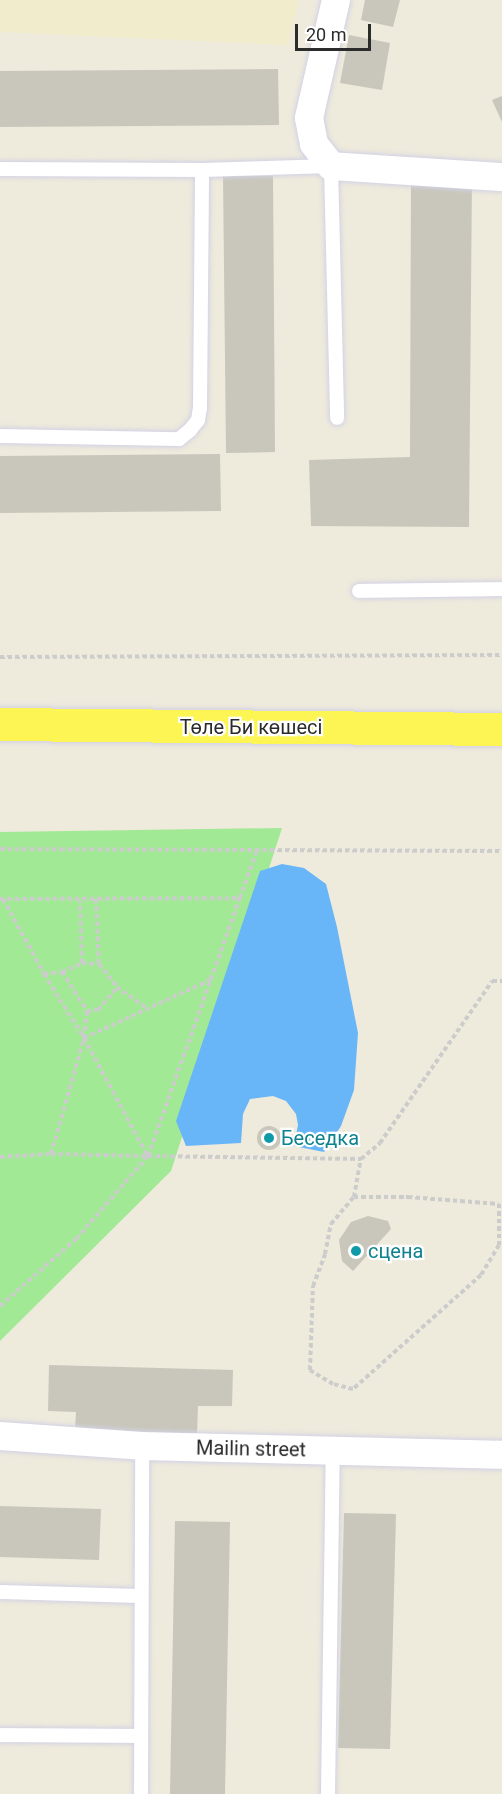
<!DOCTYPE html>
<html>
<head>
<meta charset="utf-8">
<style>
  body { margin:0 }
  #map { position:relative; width:502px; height:1794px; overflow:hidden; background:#eeeadc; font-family:Roboto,sans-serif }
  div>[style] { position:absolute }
  .education>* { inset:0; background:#f1eccb }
  .green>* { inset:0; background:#a1e995 }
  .water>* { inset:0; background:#68b6f8 }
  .building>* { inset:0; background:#c9c7bb }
  .round { border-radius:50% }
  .path>* { height:4px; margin-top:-2px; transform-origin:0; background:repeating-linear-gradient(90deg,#ccc 0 4.5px,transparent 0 7.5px) }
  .roads { filter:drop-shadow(0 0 2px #d2d2e5) drop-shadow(0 0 2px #d2d2e5) }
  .lane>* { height:14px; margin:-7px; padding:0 7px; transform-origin:7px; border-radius:7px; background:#fff }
  .street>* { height:28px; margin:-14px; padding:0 14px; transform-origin:14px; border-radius:14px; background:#fff }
  .primary>* { height:33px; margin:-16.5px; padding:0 16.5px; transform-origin:16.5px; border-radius:16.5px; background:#fcf554 }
  .dots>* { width:16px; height:16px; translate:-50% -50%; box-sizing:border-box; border:3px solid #fff; border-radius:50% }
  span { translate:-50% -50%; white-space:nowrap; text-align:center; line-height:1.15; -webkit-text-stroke:4.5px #fff; paint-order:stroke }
  .street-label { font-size:20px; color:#2b2b2b }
  .culture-label { font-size:20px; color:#0d838f }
  .left { translate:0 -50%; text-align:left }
  .scale { position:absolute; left:295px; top:24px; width:76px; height:27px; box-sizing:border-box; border:3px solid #2b2b2b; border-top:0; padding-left:8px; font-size:18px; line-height:21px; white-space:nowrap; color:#2b2b2b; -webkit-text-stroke:4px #fff; paint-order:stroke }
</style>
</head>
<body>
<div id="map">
  <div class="education">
    <i style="clip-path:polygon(0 0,299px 0,288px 45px,0 32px)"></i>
  </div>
  <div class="green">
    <i style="clip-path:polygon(282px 828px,171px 1171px,0 1341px,0 832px)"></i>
  </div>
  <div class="water">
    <i style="clip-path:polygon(282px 864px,304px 868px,326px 884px,337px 927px,358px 1033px,354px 1090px,341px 1126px,324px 1152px,294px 1146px,298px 1125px,296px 1114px,286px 1101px,273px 1096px,250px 1099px,243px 1114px,241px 1143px,186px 1146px,176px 1121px,260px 871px)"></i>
  </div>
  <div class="building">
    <i style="clip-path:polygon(365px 0,400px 0,393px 27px,361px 20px)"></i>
    <i style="clip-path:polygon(349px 35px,390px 43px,382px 90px,340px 83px)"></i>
    <i style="clip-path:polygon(278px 69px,279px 125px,0 127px,0 71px)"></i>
    <i style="clip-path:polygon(502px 96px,502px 122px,492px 100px)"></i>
    <i style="clip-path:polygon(223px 176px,273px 176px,275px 452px,226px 453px)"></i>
    <i style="clip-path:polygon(411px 177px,472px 177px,469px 527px,311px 526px,309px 460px,410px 457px)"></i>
    <i style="clip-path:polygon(220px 454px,221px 511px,0 513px,0 456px)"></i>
    <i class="round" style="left:257px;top:1126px;width:24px;height:24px"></i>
    <i style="clip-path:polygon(368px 1216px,388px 1221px,391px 1229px,353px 1271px,342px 1261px,339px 1240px,351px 1222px)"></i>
    <i style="clip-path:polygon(49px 1365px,233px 1370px,232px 1406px,198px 1406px,197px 1435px,75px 1431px,76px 1412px,48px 1411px)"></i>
    <i style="clip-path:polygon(0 1506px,101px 1509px,99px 1560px,0 1557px)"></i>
    <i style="clip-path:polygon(344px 1513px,396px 1514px,390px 1749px,338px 1748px)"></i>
    <i style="clip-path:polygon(175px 1521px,230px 1522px,225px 1794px,170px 1794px)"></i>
  </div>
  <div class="path">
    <i style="left:0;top:657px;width:502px;rotate:-0.23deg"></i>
    <i style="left:0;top:849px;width:502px;rotate:0.23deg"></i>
    <i style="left:0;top:899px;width:240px;rotate:-0.2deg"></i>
    <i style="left:240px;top:898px;width:51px;rotate:-70.5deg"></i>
    <i style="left:3px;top:899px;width:85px;rotate:61.3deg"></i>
    <i style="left:44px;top:974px;width:75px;rotate:58deg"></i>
    <i style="left:84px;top:1038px;width:133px;rotate:61.7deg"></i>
    <i style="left:96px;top:899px;width:65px;rotate:87.4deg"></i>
    <i style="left:99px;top:964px;width:29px;rotate:52deg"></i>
    <i style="left:117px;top:987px;width:35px;rotate:35deg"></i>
    <i style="left:82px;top:963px;width:17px;rotate:3deg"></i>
    <i style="left:62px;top:972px;width:46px;rotate:57.3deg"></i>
    <i style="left:44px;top:974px;width:18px;rotate:-6deg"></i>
    <i style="left:62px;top:972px;width:22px;rotate:-24deg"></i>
    <i style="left:82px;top:963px;width:62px;rotate:-91.8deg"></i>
    <i style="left:84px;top:1038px;width:27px;rotate:-84deg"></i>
    <i style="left:87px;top:1011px;width:11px;rotate:-5deg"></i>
    <i style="left:98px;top:1010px;width:30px;rotate:-50deg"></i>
    <i style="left:51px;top:1154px;width:121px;rotate:-74.1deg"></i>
    <i style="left:84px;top:1038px;width:139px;rotate:-24.7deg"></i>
    <i style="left:0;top:1157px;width:51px;rotate:-3.4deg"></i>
    <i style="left:51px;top:1154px;width:97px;rotate:1.2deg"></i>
    <i style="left:148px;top:1156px;width:274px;rotate:-70.4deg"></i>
    <i style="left:354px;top:1197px;width:54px"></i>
    <i style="left:408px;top:1197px;width:91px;rotate:4.4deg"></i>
    <i style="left:499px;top:1204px;width:41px;rotate:90deg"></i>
    <i style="left:499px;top:1245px;width:35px;rotate:121deg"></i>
    <i style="left:481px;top:1275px;width:171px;rotate:138.3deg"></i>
    <i style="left:353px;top:1389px;width:21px;rotate:-166deg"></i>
    <i style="left:333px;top:1384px;width:27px;rotate:-149deg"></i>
    <i style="left:310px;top:1370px;width:84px;rotate:-88deg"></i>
    <i style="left:313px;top:1286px;width:34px;rotate:-69deg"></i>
    <i style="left:325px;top:1254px;width:31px;rotate:-79deg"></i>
    <i style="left:331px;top:1224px;width:35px;rotate:-50deg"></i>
    <i style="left:354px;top:1197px;width:39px;rotate:-80deg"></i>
    <i style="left:0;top:1306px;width:101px;rotate:-41.4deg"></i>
    <i style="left:76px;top:1239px;width:110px;rotate:-49.1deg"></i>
    <i style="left:148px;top:1156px;width:213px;rotate:0.8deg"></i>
    <i style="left:361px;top:1159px;width:25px;rotate:-40deg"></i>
    <i style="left:380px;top:1143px;width:197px;rotate:-55.3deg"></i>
    <i style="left:492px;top:981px;width:10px"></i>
  </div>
  <div class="roads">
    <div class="lane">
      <i style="left:0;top:169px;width:202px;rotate:0.3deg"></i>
      <i style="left:202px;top:170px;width:129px;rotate:-1.8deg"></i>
      <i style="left:331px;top:166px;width:252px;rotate:88.6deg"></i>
      <i style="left:0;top:436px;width:179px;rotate:1deg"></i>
      <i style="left:179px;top:439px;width:14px;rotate:-39deg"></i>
      <i style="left:190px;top:430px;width:13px;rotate:-51deg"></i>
      <i style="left:198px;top:420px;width:12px;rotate:-81deg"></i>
      <i style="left:200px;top:408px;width:238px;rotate:-89.5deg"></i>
      <i style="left:359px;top:591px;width:143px;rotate:-0.8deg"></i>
      <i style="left:0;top:1592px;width:141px;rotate:1.6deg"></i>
      <i style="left:0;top:1735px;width:141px;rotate:0.4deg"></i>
      <i style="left:141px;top:1794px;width:348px;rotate:-89.8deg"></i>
      <i style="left:328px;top:1794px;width:343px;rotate:-89.2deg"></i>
    </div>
    <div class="street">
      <i style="left:336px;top:0;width:121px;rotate:102.9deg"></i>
      <i style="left:309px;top:118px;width:26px;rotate:79deg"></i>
      <i style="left:314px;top:144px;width:28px;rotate:52deg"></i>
      <i style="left:331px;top:166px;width:171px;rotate:3.7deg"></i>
      <i style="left:0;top:1436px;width:142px;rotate:4deg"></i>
      <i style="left:142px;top:1446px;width:360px;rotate:1.4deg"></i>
    </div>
    <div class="primary">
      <i style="left:0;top:724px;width:502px;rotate:0.57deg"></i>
    </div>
  </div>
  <div class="dots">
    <i style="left:269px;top:1138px;background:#0f9aa8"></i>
    <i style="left:356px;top:1251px;background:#0f9aa8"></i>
  </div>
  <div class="street-label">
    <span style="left:251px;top:727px">Төле Би көшесі</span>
    <span style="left:251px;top:1449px;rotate:1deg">Mailin street</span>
  </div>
  <div class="culture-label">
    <span class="left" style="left:281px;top:1138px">Беседка</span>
    <span class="left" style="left:368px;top:1251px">сцена</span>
  </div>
  <div class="scale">20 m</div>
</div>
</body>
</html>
